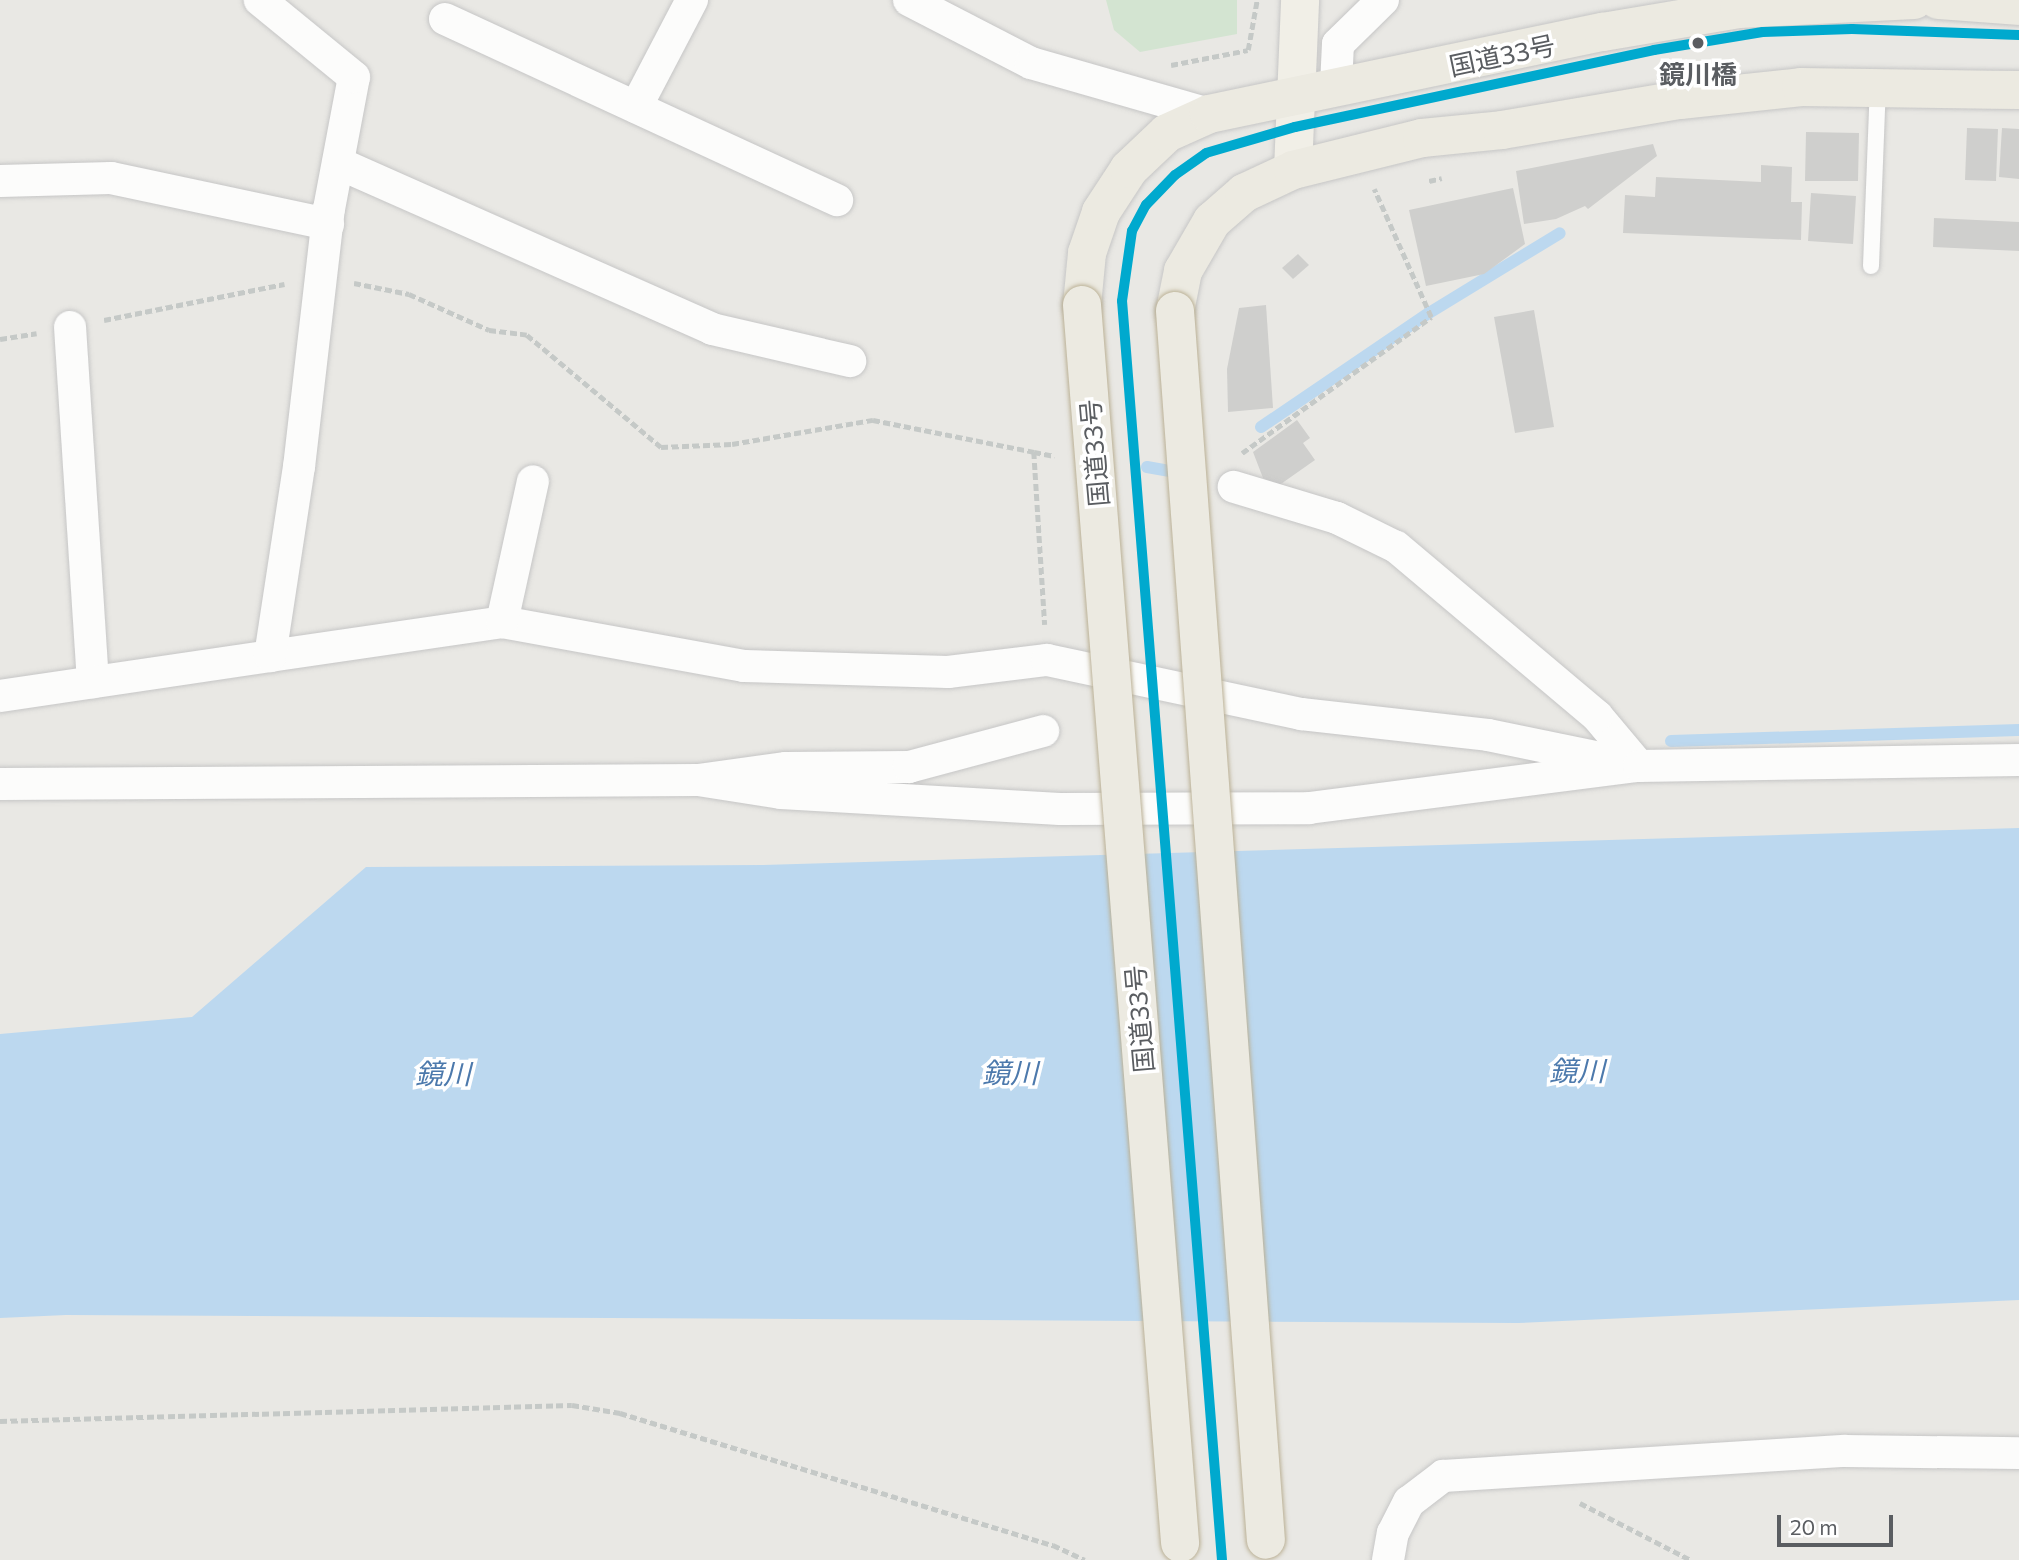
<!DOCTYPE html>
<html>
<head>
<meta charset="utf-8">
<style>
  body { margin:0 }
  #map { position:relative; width:2019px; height:1560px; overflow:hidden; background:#e9e8e4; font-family:Commissioner,"Noto Sans JP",sans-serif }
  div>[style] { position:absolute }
  .green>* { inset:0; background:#d3e4d1 }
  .water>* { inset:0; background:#bcd8ef }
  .stream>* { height:12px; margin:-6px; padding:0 6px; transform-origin:6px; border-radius:6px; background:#bcd8ef }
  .building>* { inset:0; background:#cfcfcd }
  .path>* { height:4.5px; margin-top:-2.25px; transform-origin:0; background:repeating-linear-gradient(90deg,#c5c9c7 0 7px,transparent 0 10.5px) }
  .roads { filter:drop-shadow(0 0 2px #c6c6c6) drop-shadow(0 0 2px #c6c6c6) }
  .lane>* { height:16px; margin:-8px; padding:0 8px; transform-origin:8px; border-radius:8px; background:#fcfcfb }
  .street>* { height:32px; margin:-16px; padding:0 16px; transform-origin:16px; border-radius:16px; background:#fcfcfb }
  .primary>* { height:38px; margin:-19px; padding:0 19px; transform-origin:19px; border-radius:19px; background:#f1efe7 }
  .highway>* { height:38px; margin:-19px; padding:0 19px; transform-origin:19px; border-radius:19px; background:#eceae1 }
  .bridges { filter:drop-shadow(0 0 2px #bbb196) drop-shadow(0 0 2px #bbb196) }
  .highway-bridge>* { height:38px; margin:-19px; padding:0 19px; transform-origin:19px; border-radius:19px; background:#eceae1 }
  .tram-1>* { height:10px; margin:-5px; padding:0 5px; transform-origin:5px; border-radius:5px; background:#00a9ce }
  .dots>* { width:19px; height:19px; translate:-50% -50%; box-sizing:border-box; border:4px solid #fff; border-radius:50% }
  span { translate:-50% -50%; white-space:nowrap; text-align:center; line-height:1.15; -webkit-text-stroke:7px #fff; paint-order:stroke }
  .street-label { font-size:26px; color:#5a5d61 }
  .stop-label { font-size:26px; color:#5a5d61; font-weight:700 }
  .water-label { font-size:28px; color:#4c79ac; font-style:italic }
  .scale { position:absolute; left:1777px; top:1515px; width:116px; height:32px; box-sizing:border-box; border:4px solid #5a5d61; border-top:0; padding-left:9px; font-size:21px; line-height:24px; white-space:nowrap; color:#5a5d61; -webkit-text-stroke:5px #fff; paint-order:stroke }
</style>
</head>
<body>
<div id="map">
  <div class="green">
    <i style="clip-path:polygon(1106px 0,1237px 0,1237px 34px,1140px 52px,1114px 30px)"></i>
  </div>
  <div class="water">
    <i style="clip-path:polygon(2019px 828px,2019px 1300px,1518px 1323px,66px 1315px,0 1318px,0 1034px,192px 1017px,366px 867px,763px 865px)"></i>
  </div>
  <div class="stream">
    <i style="left:1261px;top:427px;width:203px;rotate:-34.2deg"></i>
    <i style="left:1429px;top:313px;width:153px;rotate:-31.4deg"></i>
    <i style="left:1147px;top:467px;width:35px;rotate:10deg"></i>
    <i style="left:1671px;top:741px;width:348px;rotate:-1.8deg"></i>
  </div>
  <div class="building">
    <i style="clip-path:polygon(1967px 128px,1998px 129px,1996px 181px,1965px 180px)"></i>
    <i style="clip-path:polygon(2002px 128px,2019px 129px,2019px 179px,1999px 177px)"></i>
    <i style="clip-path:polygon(1806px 132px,1859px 133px,1858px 181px,1805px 181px)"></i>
    <i style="clip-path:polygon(1653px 144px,1657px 156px,1588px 209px,1585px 206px,1556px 219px,1524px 224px,1516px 171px)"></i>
    <i style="clip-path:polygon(1761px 165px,1792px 167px,1791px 202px,1802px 202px,1801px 240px,1623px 233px,1625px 195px,1655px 197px,1656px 177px,1761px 182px)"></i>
    <i style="clip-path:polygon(1513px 188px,1525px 244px,1484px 274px,1426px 286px,1409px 210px)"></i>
    <i style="clip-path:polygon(1811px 193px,1856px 196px,1853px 244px,1808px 241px)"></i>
    <i style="clip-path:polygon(1934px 218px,2019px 222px,2019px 251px,1933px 247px)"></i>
    <i style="clip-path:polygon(1298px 254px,1309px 265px,1293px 279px,1282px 268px)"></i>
    <i style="clip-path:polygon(1266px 305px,1273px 408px,1228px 412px,1227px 369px,1239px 308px)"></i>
    <i style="clip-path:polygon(1534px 310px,1554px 427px,1515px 433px,1494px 317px)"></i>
    <i style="clip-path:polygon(1297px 420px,1310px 438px,1303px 443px,1315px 460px,1278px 486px,1263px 478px,1253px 452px)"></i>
  </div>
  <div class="path">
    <i style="left:1171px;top:65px;width:78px;rotate:-11deg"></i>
    <i style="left:1248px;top:50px;width:51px;rotate:-79.8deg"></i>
    <i style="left:1429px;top:181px;width:13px;rotate:-13deg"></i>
    <i style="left:354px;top:283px;width:56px;rotate:11.3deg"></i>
    <i style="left:409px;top:294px;width:88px;rotate:24.2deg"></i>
    <i style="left:489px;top:330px;width:38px;rotate:7deg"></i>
    <i style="left:527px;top:335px;width:175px;rotate:39.9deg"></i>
    <i style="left:661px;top:447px;width:71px;rotate:-2.4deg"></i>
    <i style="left:732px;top:444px;width:143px;rotate:-9.7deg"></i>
    <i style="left:873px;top:420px;width:164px;rotate:11.2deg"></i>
    <i style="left:1034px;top:452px;width:173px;rotate:86.4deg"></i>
    <i style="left:104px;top:320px;width:184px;rotate:-11.3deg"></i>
    <i style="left:0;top:339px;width:37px;rotate:-9deg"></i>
    <i style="left:1034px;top:452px;width:21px;rotate:11deg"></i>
    <i style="left:1242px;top:453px;width:233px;rotate:-35.7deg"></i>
    <i style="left:1431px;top:317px;width:140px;rotate:-114deg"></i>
    <i style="left:0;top:1421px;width:572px;rotate:-1.6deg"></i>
    <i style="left:572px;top:1405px;width:49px;rotate:9.5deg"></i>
    <i style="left:620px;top:1413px;width:453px;rotate:17deg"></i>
    <i style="left:1053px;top:1545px;width:35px;rotate:25deg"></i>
    <i style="left:1580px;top:1503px;width:125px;rotate:27.2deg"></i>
  </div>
  <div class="roads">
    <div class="lane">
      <i style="left:1871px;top:266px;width:179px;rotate:-87.8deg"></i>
    </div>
    <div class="street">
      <i style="left:909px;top:0;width:137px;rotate:27.3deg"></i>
      <i style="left:1031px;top:63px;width:185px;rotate:16deg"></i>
      <i style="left:445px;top:19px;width:432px;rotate:24.8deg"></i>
      <i style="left:1336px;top:86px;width:42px;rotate:-87.3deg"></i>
      <i style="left:1338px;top:44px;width:63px;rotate:-44.4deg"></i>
      <i style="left:636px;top:107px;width:121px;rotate:-62.4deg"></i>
      <i style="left:338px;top:163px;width:409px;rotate:23.9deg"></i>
      <i style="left:712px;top:329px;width:142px;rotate:13.1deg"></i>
      <i style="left:0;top:181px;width:111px;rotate:-1.5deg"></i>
      <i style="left:111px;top:178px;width:222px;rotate:12deg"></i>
      <i style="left:70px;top:327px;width:356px;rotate:86.3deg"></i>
      <i style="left:502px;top:622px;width:246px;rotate:10.3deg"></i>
      <i style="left:744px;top:666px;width:204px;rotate:1.7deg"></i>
      <i style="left:948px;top:672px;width:100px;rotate:-6.9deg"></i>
      <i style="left:1047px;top:660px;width:260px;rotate:12deg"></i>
      <i style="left:1301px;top:714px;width:188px;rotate:6.4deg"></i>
      <i style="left:1488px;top:735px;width:154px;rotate:11.6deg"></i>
      <i style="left:1639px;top:766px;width:65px;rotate:-130deg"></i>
      <i style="left:1597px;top:716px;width:263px;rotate:-139.9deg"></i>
      <i style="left:1396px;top:547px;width:66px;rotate:-153.8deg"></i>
      <i style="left:1337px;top:518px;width:108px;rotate:-163.2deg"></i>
      <i style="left:270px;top:656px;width:234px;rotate:-8.3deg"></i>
      <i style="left:502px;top:622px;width:144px;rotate:-77.6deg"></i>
      <i style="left:0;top:696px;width:273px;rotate:-8.4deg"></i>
      <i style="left:270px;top:656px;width:191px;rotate:-81.3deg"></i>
      <i style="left:299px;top:467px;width:260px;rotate:-83.4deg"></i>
      <i style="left:329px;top:209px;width:134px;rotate:-79.3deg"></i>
      <i style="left:354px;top:77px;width:122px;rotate:-140.7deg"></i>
      <i style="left:698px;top:780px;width:84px;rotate:8.9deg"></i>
      <i style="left:781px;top:793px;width:279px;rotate:3.3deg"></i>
      <i style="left:1060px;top:809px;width:249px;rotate:-0.2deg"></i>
      <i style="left:1309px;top:808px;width:333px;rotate:-7.3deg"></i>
      <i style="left:1639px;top:766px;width:380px;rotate:-0.9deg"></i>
      <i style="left:0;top:784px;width:698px;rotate:-0.33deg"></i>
      <i style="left:698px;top:780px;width:89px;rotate:-7.8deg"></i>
      <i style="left:786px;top:768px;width:123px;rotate:-0.5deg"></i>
      <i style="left:909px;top:767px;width:139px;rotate:-15deg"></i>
      <i style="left:1388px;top:1560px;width:27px;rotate:-80deg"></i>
      <i style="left:1393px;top:1533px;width:35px;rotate:-63deg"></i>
      <i style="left:1409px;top:1502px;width:43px;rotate:-37.4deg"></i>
      <i style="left:1443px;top:1476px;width:403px;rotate:-3.6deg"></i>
      <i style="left:1845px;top:1451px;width:174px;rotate:0.7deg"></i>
    </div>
    <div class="primary">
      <i style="left:1293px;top:170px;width:170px;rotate:-87.6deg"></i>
    </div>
    <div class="highway">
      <i style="left:1938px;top:0;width:81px;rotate:4.2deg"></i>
      <i style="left:1082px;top:305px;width:52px;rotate:-84.5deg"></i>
      <i style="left:1087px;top:253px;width:43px;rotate:-71.1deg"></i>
      <i style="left:1101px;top:212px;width:51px;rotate:-56.9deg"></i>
      <i style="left:1129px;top:169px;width:52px;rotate:-43.5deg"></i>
      <i style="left:1167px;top:133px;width:46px;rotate:-24.3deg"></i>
      <i style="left:1209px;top:114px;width:402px;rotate:-11.8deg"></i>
      <i style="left:1603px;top:32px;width:138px;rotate:-9.6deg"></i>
      <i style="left:1739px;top:9px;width:175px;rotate:-2.9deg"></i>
      <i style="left:1175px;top:311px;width:41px;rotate:-78.7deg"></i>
      <i style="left:1183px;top:271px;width:58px;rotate:-59.9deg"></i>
      <i style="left:1212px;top:221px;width:43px;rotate:-41.2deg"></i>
      <i style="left:1244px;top:193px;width:54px;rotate:-25.1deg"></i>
      <i style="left:1293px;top:170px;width:133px;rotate:-13.9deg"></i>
      <i style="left:1422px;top:138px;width:80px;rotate:-5.7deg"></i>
      <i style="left:1502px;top:130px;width:181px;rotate:-9.6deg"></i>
      <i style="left:1680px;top:100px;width:122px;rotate:-6.1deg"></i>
      <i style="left:1801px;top:87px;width:218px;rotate:0.8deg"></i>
    </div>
  </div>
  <div class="bridges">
    <div class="highway-bridge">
      <i style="left:1082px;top:305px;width:1242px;rotate:85.47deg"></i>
      <i style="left:1175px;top:311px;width:1232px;rotate:85.77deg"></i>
    </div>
  </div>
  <div class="tram-1">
    <i style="left:1222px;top:1560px;width:1263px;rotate:-94.54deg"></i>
    <i style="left:1122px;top:301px;width:71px;rotate:-81.9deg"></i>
    <i style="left:1132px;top:231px;width:30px;rotate:-62deg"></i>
    <i style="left:1146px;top:205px;width:42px;rotate:-46deg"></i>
    <i style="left:1175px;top:175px;width:38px;rotate:-35deg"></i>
    <i style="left:1206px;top:153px;width:93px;rotate:-16.3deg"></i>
    <i style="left:1295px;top:127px;width:367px;rotate:-12.1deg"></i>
    <i style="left:1654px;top:50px;width:110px;rotate:-9.4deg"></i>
    <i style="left:1763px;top:32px;width:89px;rotate:-1.9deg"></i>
    <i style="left:1852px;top:29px;width:167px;rotate:2.1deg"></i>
  </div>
  <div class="dots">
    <i style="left:1698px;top:43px;background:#5a5d61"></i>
  </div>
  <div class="street-label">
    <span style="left:1502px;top:55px;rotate:-12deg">国道33号</span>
    <span style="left:1094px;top:453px;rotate:-95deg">国道33号</span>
    <span style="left:1139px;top:1019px;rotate:-95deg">国道33号</span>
  </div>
  <div class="stop-label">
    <span style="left:1698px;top:74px">鏡川橋</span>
  </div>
  <div class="water-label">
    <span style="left:1577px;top:1070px">鏡川</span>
    <span style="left:1010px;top:1072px">鏡川</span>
    <span style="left:443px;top:1073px">鏡川</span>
  </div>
  <div class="scale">20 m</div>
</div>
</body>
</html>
